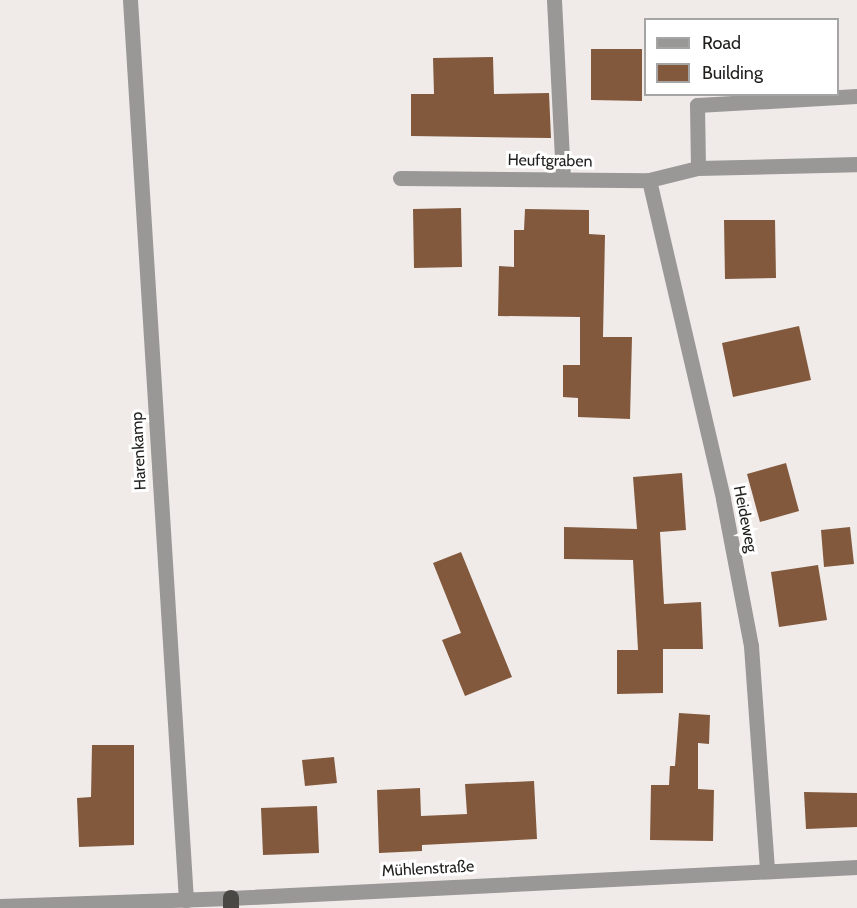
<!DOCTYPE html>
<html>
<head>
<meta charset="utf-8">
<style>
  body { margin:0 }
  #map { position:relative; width:857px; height:908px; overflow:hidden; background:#f0ebe9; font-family:Cabin,sans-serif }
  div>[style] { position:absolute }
  .building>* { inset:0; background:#82593d }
  .service>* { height:15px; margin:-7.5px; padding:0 7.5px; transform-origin:7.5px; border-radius:7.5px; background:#999896 }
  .minor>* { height:15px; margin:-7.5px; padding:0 7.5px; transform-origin:7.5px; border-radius:7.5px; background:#999896 }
  .tertiary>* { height:15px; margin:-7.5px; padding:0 7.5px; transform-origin:7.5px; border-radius:7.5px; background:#999896 }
  .trunk>* { height:16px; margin:-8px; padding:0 8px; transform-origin:8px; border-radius:8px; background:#4a4845 }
  span { translate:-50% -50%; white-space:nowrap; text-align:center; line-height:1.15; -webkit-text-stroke:6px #fff; paint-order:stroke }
  .street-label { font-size:16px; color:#201f1e }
  .legend { position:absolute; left:644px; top:18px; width:195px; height:78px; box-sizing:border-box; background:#fff; border:2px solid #a6a5a5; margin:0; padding:8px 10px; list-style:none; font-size:18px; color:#201f1e }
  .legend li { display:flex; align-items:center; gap:12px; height:30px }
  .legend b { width:30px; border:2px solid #a6a5a5 }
</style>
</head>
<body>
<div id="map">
  <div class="building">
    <i style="clip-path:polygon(591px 49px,642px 49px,642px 101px,591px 100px)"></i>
    <i style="clip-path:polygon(493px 57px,494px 94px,549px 93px,551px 138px,411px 136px,411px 94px,434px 94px,433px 58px)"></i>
    <i style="clip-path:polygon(461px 208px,462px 267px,414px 268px,413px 209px)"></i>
    <i style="clip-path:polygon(525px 209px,589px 210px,589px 234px,605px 235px,603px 337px,632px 337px,630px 419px,578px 417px,578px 398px,563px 397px,563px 365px,580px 365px,580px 317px,498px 316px,499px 266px,514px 267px,514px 230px,524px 230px)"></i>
    <i style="clip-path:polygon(724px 220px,775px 220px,776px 278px,725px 279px)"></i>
    <i style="clip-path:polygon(799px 326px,811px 380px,733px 397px,722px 343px)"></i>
    <i style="clip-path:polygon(786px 463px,799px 511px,760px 522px,747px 474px)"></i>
    <i style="clip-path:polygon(682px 473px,686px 530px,660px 532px,664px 604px,701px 602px,703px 649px,663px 649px,663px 693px,617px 694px,617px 650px,638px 650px,633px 560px,564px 559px,564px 527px,637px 529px,633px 477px)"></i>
    <i style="clip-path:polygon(850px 527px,854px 564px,824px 567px,821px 530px)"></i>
    <i style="clip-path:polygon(461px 552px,512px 677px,465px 696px,442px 640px,461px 633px,433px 563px)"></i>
    <i style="clip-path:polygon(818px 565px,827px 620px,779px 627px,771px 572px)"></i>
    <i style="clip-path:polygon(679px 713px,710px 715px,709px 744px,698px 743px,698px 789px,714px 790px,713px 841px,650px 840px,651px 785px,669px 785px,670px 766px,675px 766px)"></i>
    <i style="clip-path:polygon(92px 745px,134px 745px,134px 845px,79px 847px,77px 798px,91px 797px)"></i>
    <i style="clip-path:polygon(334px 757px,337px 783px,305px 786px,302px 760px)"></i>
    <i style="clip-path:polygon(534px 781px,537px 839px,422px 845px,422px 851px,379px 853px,377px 790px,420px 788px,421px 816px,467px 814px,465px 784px)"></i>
    <i style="clip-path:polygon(804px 792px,857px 793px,857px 827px,806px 829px)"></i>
    <i style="clip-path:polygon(317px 806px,319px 853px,263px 855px,261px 808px)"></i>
  </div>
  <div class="service">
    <i style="left:554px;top:0;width:179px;rotate:87.1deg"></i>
  </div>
  <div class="minor">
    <i style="left:130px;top:0;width:902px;rotate:86.44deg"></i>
    <i style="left:698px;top:168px;width:63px;rotate:-90.9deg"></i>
    <i style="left:697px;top:105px;width:160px;rotate:-3.2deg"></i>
    <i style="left:400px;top:178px;width:249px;rotate:0.5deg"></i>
    <i style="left:649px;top:180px;width:50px;rotate:-13.8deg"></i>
    <i style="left:698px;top:168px;width:159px;rotate:-1.4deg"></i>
    <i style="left:649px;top:180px;width:327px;rotate:76.9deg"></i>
    <i style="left:723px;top:499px;width:150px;rotate:79.2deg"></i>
    <i style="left:751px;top:646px;width:225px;rotate:85.9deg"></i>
    <i style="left:231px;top:898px;width:627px;rotate:-2.84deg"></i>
  </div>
  <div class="tertiary">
    <i style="left:0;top:906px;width:231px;rotate:-2deg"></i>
  </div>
  <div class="trunk">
    <i style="left:231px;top:898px;width:10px;rotate:90deg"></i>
  </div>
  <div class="street-label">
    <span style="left:550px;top:161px;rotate:1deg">Heuftgraben</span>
    <span style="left:139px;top:451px;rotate:-93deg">Harenkamp</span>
    <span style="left:745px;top:519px;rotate:79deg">Heideweg</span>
    <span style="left:428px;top:869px;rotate:-3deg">Mühlenstraße</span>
  </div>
  <ul class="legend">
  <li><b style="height:8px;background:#999896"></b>Road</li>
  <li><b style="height:16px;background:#82593d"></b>Building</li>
  </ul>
</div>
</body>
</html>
